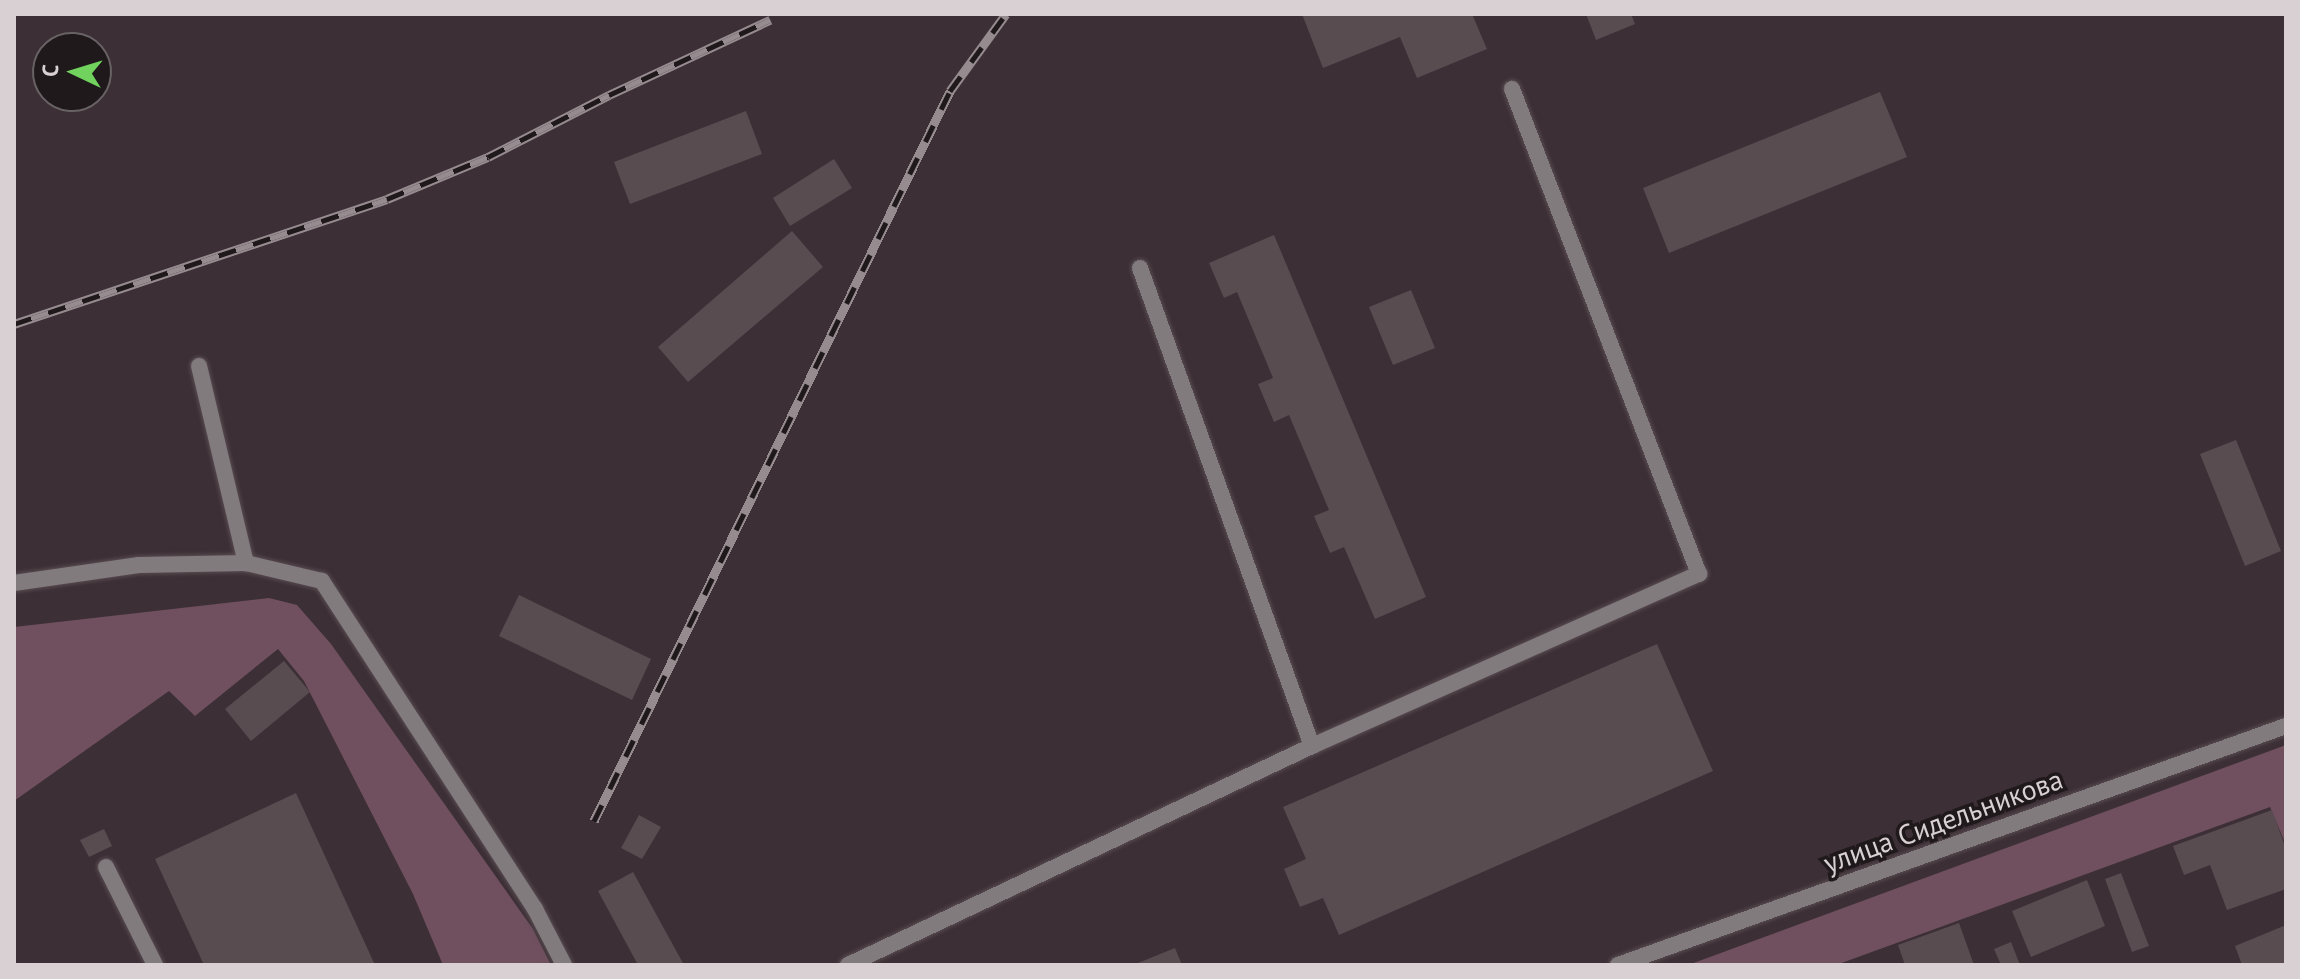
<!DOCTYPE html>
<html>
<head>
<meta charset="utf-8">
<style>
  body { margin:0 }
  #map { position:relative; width:2300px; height:979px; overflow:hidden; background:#3c2f35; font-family:"PT Sans",sans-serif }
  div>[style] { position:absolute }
  .green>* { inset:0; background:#70505f }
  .building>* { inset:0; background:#594c51 }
  .roads { filter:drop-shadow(0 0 2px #584c51) drop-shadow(0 0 2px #584c51) }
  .service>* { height:16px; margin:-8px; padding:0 8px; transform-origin:8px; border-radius:8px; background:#827b7e }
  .minor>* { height:16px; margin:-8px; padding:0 8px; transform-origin:8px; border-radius:8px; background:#827b7e }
  .rail>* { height:9px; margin-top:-4.5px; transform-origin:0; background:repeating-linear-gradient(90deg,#1f191c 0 18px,#968c90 0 36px); box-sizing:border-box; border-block:2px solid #968c90 }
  span { translate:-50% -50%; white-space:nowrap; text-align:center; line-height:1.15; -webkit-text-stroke:7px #1f191c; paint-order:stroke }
  .street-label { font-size:28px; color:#d8d0d3 }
  .frame { position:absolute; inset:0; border:16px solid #d8d0d3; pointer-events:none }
  .north { position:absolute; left:32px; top:32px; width:80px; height:80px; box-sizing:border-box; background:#1f191c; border:2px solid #696265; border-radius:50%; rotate:274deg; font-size:22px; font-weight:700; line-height:32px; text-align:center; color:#d8d0d3 }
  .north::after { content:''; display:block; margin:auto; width:28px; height:36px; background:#71d35e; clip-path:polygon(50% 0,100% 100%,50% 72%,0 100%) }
</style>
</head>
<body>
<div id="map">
  <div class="green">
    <i style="clip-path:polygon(269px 598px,297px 605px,331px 644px,533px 929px,551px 965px,443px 965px,413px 894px,304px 681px,278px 649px,195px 716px,169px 691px,14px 801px,14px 627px)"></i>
    <i style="clip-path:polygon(2286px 745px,2286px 845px,2270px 807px,1836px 965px,1688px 965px)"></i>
  </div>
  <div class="building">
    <i style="clip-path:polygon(1302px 14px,1472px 14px,1487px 49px,1417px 78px,1400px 37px,1323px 68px)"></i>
    <i style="clip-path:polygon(1586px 14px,1631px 14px,1635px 24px,1596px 40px)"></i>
    <i style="clip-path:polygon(1880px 92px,1907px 157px,1669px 253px,1643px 188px)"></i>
    <i style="clip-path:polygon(746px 111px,762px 154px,630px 204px,614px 162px)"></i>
    <i style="clip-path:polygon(834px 159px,852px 188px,790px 226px,773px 198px)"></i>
    <i style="clip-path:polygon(792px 231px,823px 267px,688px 382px,658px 347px)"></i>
    <i style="clip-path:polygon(1274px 235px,1426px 597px,1375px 619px,1344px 547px,1330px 553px,1314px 516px,1329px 510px,1289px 415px,1274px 422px,1258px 384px,1273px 378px,1237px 292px,1224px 298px,1209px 263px)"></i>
    <i style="clip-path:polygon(1411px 290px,1435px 348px,1393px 365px,1369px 307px)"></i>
    <i style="clip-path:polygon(2236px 440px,2281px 551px,2245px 566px,2200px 454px)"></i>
    <i style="clip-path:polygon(519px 595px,651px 659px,632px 700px,499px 636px)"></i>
    <i style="clip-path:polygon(1657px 644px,1713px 771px,1339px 935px,1323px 898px,1300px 907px,1284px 869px,1306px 859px,1283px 807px)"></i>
    <i style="clip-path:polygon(284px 661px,310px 692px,251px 741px,225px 709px)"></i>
    <i style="clip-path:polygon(296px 793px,375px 965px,204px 965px,155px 859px)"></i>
    <i style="clip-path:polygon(2272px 810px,2286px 849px,2286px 889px,2227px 910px,2210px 865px,2184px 875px,2173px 846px)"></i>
    <i style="clip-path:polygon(639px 815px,661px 827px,642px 859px,621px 848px)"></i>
    <i style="clip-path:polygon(104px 829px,112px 846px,89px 857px,80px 840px)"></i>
    <i style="clip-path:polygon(633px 872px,684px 965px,638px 965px,598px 891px)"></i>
    <i style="clip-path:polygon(2121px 873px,2149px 946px,2132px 952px,2105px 879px)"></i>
    <i style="clip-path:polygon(2087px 880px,2105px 926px,2031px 957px,2012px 911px)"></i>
    <i style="clip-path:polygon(1959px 923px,1974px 965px,1905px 965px,1898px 945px)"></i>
    <i style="clip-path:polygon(2286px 925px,2286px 965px,2242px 965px,2235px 946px)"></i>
    <i style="clip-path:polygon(2011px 942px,2020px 965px,2001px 965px,1994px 949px)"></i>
    <i style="clip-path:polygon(1175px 948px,1182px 965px,1133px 965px)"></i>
  </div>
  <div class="roads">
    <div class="service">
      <i style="left:1140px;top:268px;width:508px;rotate:70.21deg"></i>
      <i style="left:199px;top:366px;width:203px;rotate:76.6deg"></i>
      <i style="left:14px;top:583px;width:126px;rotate:-8.2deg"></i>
      <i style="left:139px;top:565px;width:107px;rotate:-1.1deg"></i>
      <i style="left:246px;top:563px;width:78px;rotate:13.3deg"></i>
      <i style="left:322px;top:581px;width:391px;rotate:57deg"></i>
      <i style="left:535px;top:909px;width:63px;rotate:62.6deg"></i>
      <i style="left:106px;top:867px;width:110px;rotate:63.4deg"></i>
      <i style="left:848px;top:965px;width:513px;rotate:-25.27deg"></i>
      <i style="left:1312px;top:746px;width:424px;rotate:-24deg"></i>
      <i style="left:1699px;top:574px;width:520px;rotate:-111.08deg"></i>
    </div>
    <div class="minor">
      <i style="left:1618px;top:965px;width:709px;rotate:-19.69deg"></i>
    </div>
  </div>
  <div class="rail">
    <i style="left:14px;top:324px;width:393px;rotate:-18.5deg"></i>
    <i style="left:387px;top:199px;width:109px;rotate:-22.6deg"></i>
    <i style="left:488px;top:157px;width:136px;rotate:-27.1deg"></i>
    <i style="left:609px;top:95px;width:178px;rotate:-25deg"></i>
    <i style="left:594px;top:821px;width:812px;rotate:-64deg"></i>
    <i style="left:950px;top:91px;width:95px;rotate:-54deg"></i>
  </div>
  <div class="street-label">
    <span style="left:1943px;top:821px;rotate:-20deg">улица Сидельникова</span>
  </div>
  <div class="frame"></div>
  <div class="north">С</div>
</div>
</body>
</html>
